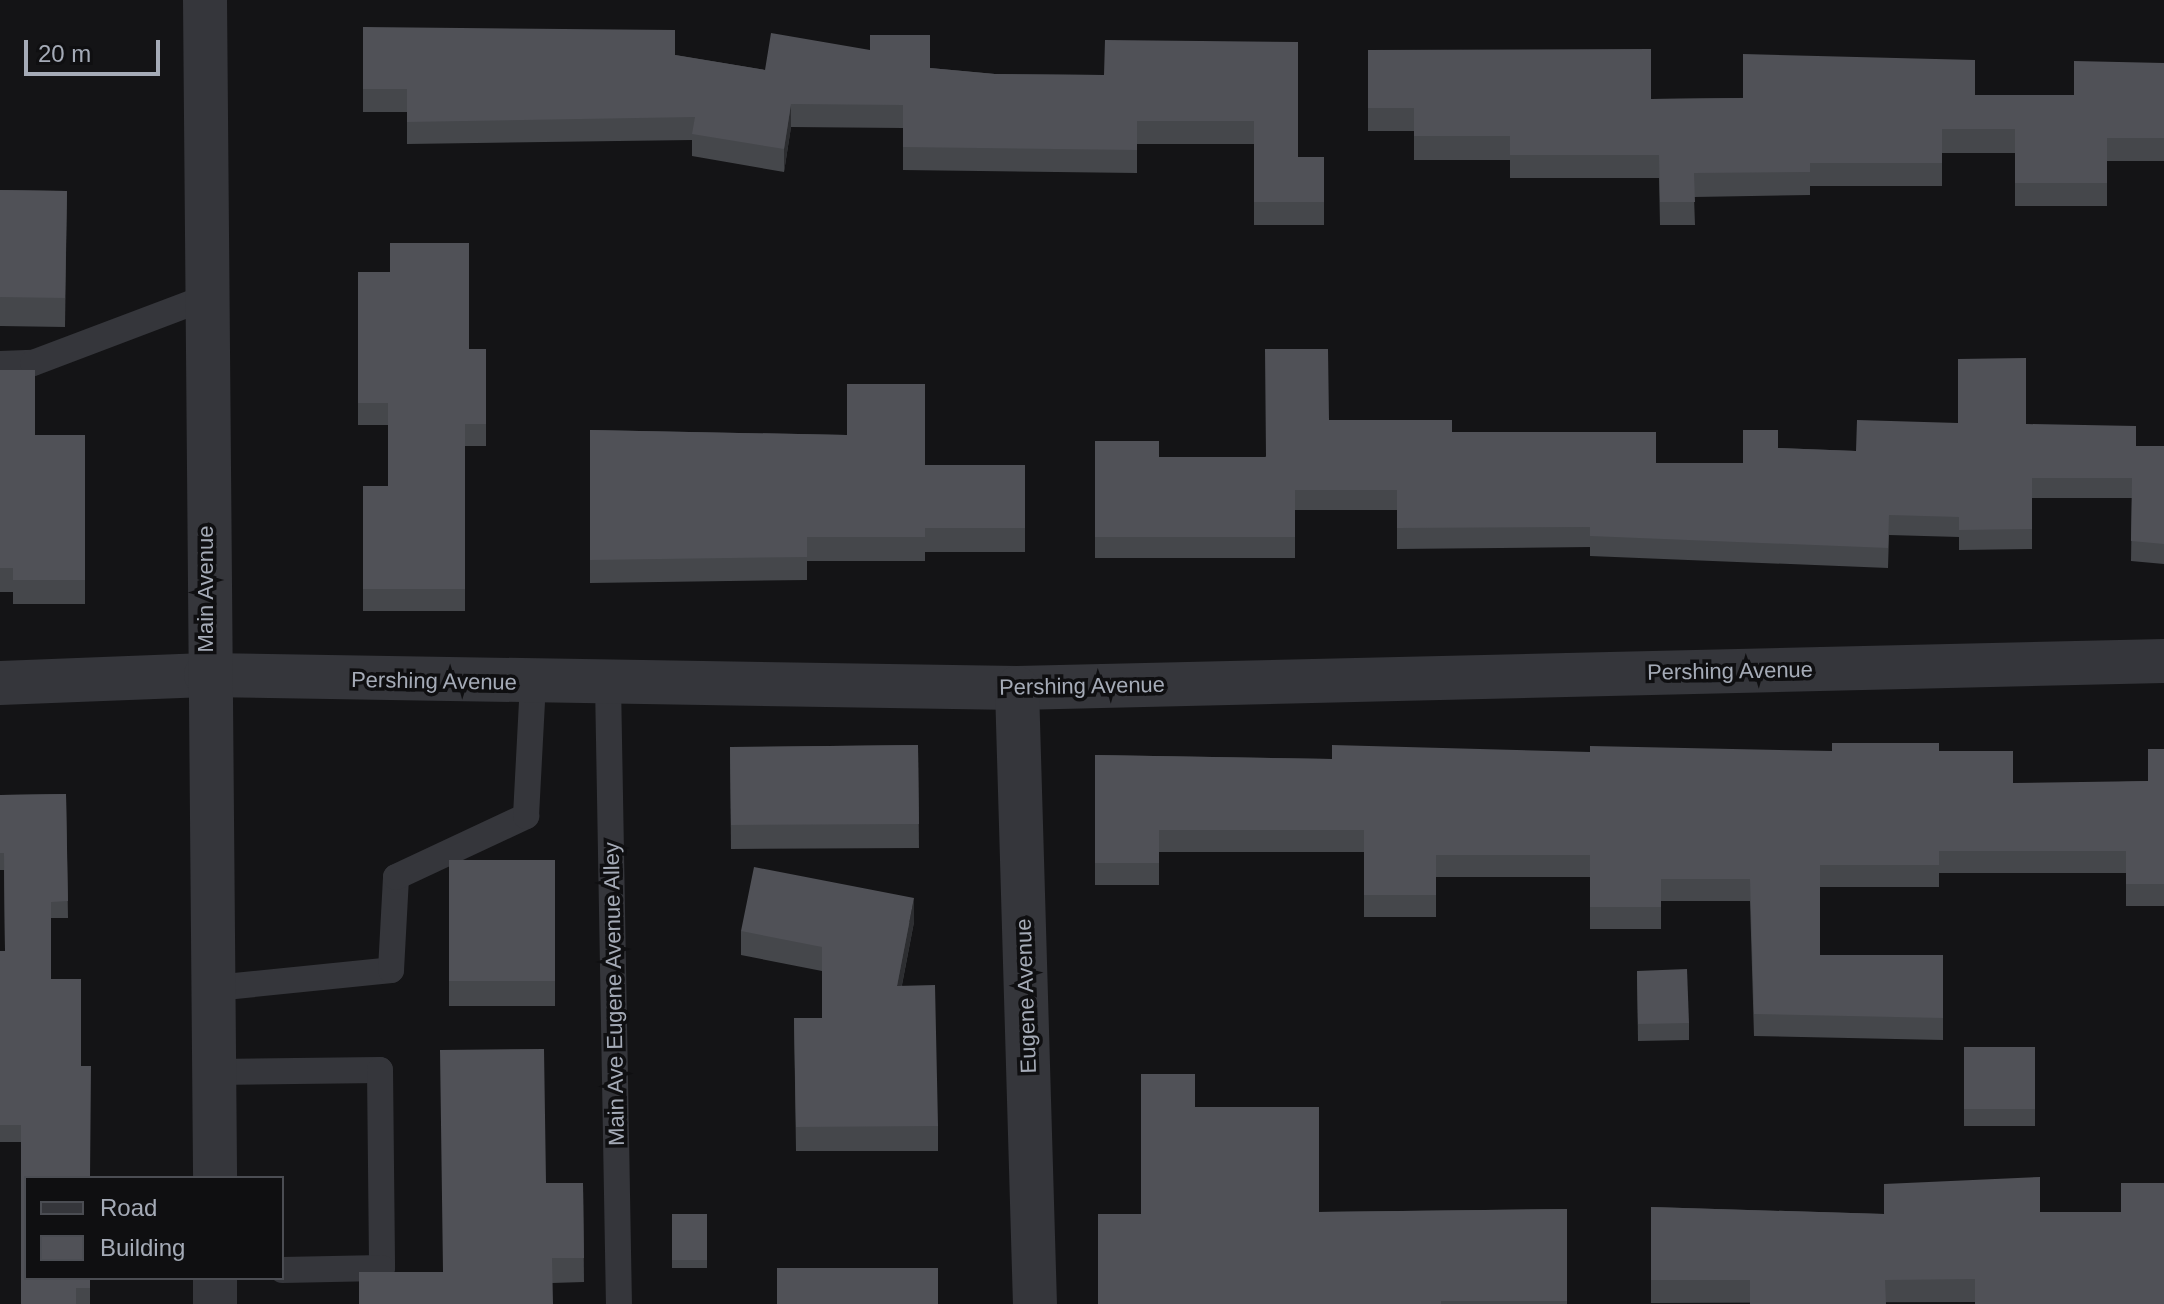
<!DOCTYPE html>
<html>
<head>
<meta charset="utf-8">
<style>
  body { margin:0 }
  #map { position:relative; width:2164px; height:1304px; overflow:hidden; background:#141416; font-family:Helvetica,sans-serif }
  div>[style] { position:absolute }
  .service>* { height:26px; margin:-13px; padding:0 13px; transform-origin:13px; border-radius:13px; background:#35363b }
  .minor>* { height:44px; margin:-22px; padding:0 22px; transform-origin:22px; border-radius:22px; background:#35363b }
  .tertiary>* { height:44px; margin:-22px; padding:0 22px; transform-origin:22px; border-radius:22px; background:#35363b }
  .wall>* { inset:0; background:#45474b }
  .shaded-wall>* { inset:0; background:#2d2e31 }
  .building>* { inset:0; background:#505157 }
  span { translate:-50% -50%; white-space:nowrap; text-align:center; line-height:1.15; -webkit-text-stroke:7px #0f0f11; paint-order:stroke }
  .street-label { font-size:22px; color:#a5abb7 }
  .legend { position:absolute; left:24px; top:1176px; width:260px; height:104px; box-sizing:border-box; background:#0f0f11; border:2px solid #4b4d53; margin:0; padding:10px 14px; list-style:none; font-size:24px; color:#a5abb7 }
  .legend li { display:flex; align-items:center; gap:16px; height:40px }
  .legend b { width:40px; border:2px solid #4b4d53 }
  .scale { position:absolute; left:24px; top:40px; width:136px; height:36px; box-sizing:border-box; border:4px solid #a5abb7; border-top:0; padding-left:10px; font-size:24px; line-height:28px; white-space:nowrap; color:#a5abb7; -webkit-text-stroke:6px #0f0f11; paint-order:stroke }
</style>
</head>
<body>
<div id="map">
  <div class="service">
    <i style="left:0;top:364px;width:33px;rotate:-2deg"></i>
    <i style="left:33px;top:363px;width:184px;rotate:-20.7deg"></i>
    <i style="left:608px;top:683px;width:621px;rotate:88.99deg"></i>
    <i style="left:215px;top:988px;width:177px;rotate:-5.8deg"></i>
    <i style="left:391px;top:970px;width:93px;rotate:-86.9deg"></i>
    <i style="left:396px;top:877px;width:144px;rotate:-25.1deg"></i>
    <i style="left:526px;top:816px;width:132px;rotate:-87deg"></i>
    <i style="left:215px;top:1072px;width:165px;rotate:-0.7deg"></i>
    <i style="left:380px;top:1070px;width:198px;rotate:89.4deg"></i>
    <i style="left:382px;top:1268px;width:100px;rotate:178.9deg"></i>
  </div>
  <div class="minor">
    <i style="left:0;top:683px;width:206px;rotate:-2.2deg"></i>
    <i style="left:206px;top:675px;width:811px;rotate:0.92deg"></i>
    <i style="left:1017px;top:688px;width:1147px;rotate:-1.35deg"></i>
    <i style="left:1017px;top:688px;width:616px;rotate:88.33deg"></i>
  </div>
  <div class="tertiary">
    <i style="left:205px;top:0;width:1178px;rotate:89.51deg"></i>
    <i style="left:215px;top:1278px;width:26px;rotate:90deg"></i>
  </div>
  <div class="wall">
    <i style="clip-path:polygon(363px 27px,675px 55px,765px 70px,930px 68px,995px 74px,1104px 75px,1298px 42px,1298px 157px,1324px 157px,1324px 225px,1254px 225px,1254px 144px,1137px 144px,1137px 173px,903px 170px,903px 128px,791px 127px,784px 172px,692px 156px,692px 140px,407px 144px,407px 112px,363px 112px)"></i>
    <i style="clip-path:polygon(1368px 50px,1651px 99px,1975px 95px,2074px 95px,2164px 63px,2164px 161px,2107px 161px,2107px 206px,2015px 206px,2015px 153px,1942px 153px,1942px 186px,1810px 186px,1810px 195px,1694px 197px,1695px 225px,1660px 225px,1659px 178px,1510px 178px,1510px 160px,1414px 160px,1414px 131px,1368px 131px)"></i>
    <i style="clip-path:polygon(0 190px,67px 191px,65px 327px,0 326px)"></i>
    <i style="clip-path:polygon(358px 272px,469px 349px,486px 349px,486px 446px,465px 446px,465px 611px,363px 611px,363px 486px,388px 486px,388px 425px,358px 425px)"></i>
    <i style="clip-path:polygon(0 370px,35px 435px,85px 435px,85px 604px,13px 604px,13px 592px,0 592px)"></i>
    <i style="clip-path:polygon(1329px 420px,1452px 432px,1656px 463px,1743px 463px,1778px 448px,1856px 451px,2026px 424px,2136px 446px,2164px 446px,2164px 564px,2131px 561px,2132px 498px,2032px 498px,2032px 549px,1959px 550px,1959px 537px,1889px 535px,1888px 568px,1590px 556px,1590px 547px,1397px 549px,1397px 510px,1295px 510px,1295px 558px,1095px 558px,1095px 441px,1159px 457px,1265px 457px)"></i>
    <i style="clip-path:polygon(590px 430px,847px 435px,925px 465px,1025px 465px,1025px 552px,925px 552px,925px 561px,807px 561px,807px 580px,590px 583px)"></i>
    <i style="clip-path:polygon(918px 745px,919px 848px,731px 849px,730px 747px)"></i>
    <i style="clip-path:polygon(2164px 749px,2164px 906px,2126px 906px,2126px 873px,1939px 873px,1939px 887px,1820px 887px,1820px 955px,1943px 955px,1943px 1040px,1754px 1036px,1750px 901px,1661px 901px,1661px 929px,1590px 929px,1590px 877px,1436px 877px,1436px 917px,1364px 917px,1364px 852px,1159px 852px,1159px 885px,1095px 885px,1095px 755px,1332px 759px,1590px 752px,1939px 751px,2013px 783px,2088px 783px,2148px 781px)"></i>
    <i style="clip-path:polygon(66px 794px,68px 918px,51px 918px,51px 979px,81px 1066px,90px 1278px,90px 1304px,21px 1304px,21px 1142px,0 1142px,0 951px,5px 951px,4px 870px,0 870px,0 795px)"></i>
    <i style="clip-path:polygon(449px 860px,555px 860px,555px 1006px,449px 1006px)"></i>
    <i style="clip-path:polygon(914px 922px,902px 985px,938px 1126px,938px 1151px,796px 1151px,794px 1018px,822px 1018px,822px 971px,741px 955px,741px 931px)"></i>
    <i style="clip-path:polygon(1637px 971px,1689px 1023px,1689px 1040px,1638px 1041px)"></i>
    <i style="clip-path:polygon(1964px 1047px,2035px 1047px,2035px 1126px,1964px 1126px)"></i>
    <i style="clip-path:polygon(546px 1183px,583px 1183px,584px 1282px,552px 1283px,443px 1272px)"></i>
    <i style="clip-path:polygon(1651px 1207px,1884px 1214px,2040px 1212px,2164px 1304px,1975px 1302px,1651px 1303px)"></i>
    <i style="clip-path:polygon(1567px 1209px,1567px 1304px,1098px 1304px,1141px 1214px)"></i>
    <i style="clip-path:polygon(672px 1214px,707px 1214px,707px 1268px,672px 1268px)"></i>
  </div>
  <div class="shaded-wall">
    <i style="clip-path:polygon(791px 104px,791px 127px,784px 172px,784px 149px)"></i>
    <i style="clip-path:polygon(914px 898px,914px 922px,897px 1010px,897px 986px)"></i>
  </div>
  <div class="building">
    <i style="clip-path:polygon(363px 27px,675px 30px,675px 55px,765px 70px,771px 33px,870px 50px,870px 35px,930px 35px,930px 68px,995px 74px,1104px 75px,1105px 40px,1298px 42px,1298px 157px,1324px 157px,1324px 202px,1254px 202px,1254px 121px,1137px 121px,1137px 150px,903px 147px,903px 105px,791px 104px,784px 149px,692px 134px,695px 117px,407px 122px,407px 89px,363px 89px)"></i>
    <i style="clip-path:polygon(1651px 49px,1651px 99px,1743px 98px,1743px 54px,1975px 60px,1975px 95px,2074px 95px,2074px 61px,2164px 63px,2164px 138px,2107px 138px,2107px 183px,2015px 183px,2015px 129px,1942px 129px,1942px 163px,1810px 163px,1810px 172px,1694px 173px,1695px 202px,1660px 202px,1659px 155px,1510px 155px,1510px 136px,1414px 136px,1414px 108px,1368px 108px,1368px 50px)"></i>
    <i style="clip-path:polygon(0 190px,67px 191px,65px 298px,0 297px)"></i>
    <i style="clip-path:polygon(390px 243px,469px 243px,469px 349px,486px 349px,486px 424px,465px 424px,465px 589px,363px 589px,363px 486px,388px 486px,388px 403px,358px 403px,358px 272px,390px 272px)"></i>
    <i style="clip-path:polygon(1265px 349px,1328px 349px,1329px 420px,1452px 420px,1452px 432px,1656px 432px,1656px 463px,1743px 463px,1743px 430px,1778px 430px,1778px 448px,1856px 451px,1857px 420px,1958px 423px,1958px 359px,2026px 358px,2026px 424px,2136px 426px,2136px 446px,2164px 446px,2164px 544px,2131px 541px,2132px 478px,2032px 478px,2032px 529px,1959px 530px,1959px 517px,1889px 515px,1888px 548px,1590px 536px,1590px 527px,1397px 528px,1397px 490px,1295px 490px,1295px 537px,1095px 537px,1095px 441px,1159px 441px,1159px 457px,1266px 457px)"></i>
    <i style="clip-path:polygon(0 370px,35px 370px,35px 435px,85px 435px,85px 580px,13px 580px,13px 568px,0 568px)"></i>
    <i style="clip-path:polygon(847px 384px,925px 384px,925px 465px,1025px 465px,1025px 528px,925px 528px,925px 537px,807px 537px,807px 557px,590px 560px,590px 430px,847px 435px)"></i>
    <i style="clip-path:polygon(1832px 743px,1939px 743px,1939px 751px,2013px 751px,2013px 783px,2148px 781px,2148px 749px,2164px 749px,2164px 884px,2126px 884px,2126px 851px,1939px 851px,1939px 865px,1820px 865px,1820px 955px,1943px 955px,1943px 1018px,1754px 1014px,1750px 879px,1661px 879px,1661px 907px,1590px 907px,1590px 855px,1436px 855px,1436px 895px,1364px 895px,1364px 830px,1159px 830px,1159px 863px,1095px 863px,1095px 755px,1332px 759px,1332px 745px,1590px 752px,1590px 746px,1832px 751px)"></i>
    <i style="clip-path:polygon(918px 745px,919px 824px,731px 825px,730px 747px)"></i>
    <i style="clip-path:polygon(66px 794px,68px 901px,51px 902px,51px 979px,81px 979px,81px 1066px,91px 1066px,90px 1178px,26px 1178px,26px 1278px,90px 1278px,90px 1288px,76px 1288px,76px 1304px,21px 1304px,21px 1125px,0 1125px,0 951px,5px 951px,4px 853px,0 853px,0 795px)"></i>
    <i style="clip-path:polygon(449px 860px,555px 860px,555px 981px,449px 981px)"></i>
    <i style="clip-path:polygon(754px 867px,914px 898px,897px 986px,935px 985px,938px 1126px,796px 1127px,794px 1018px,822px 1018px,822px 947px,741px 931px)"></i>
    <i style="clip-path:polygon(1687px 969px,1689px 1023px,1638px 1024px,1637px 971px)"></i>
    <i style="clip-path:polygon(1964px 1047px,2035px 1047px,2035px 1109px,1964px 1109px)"></i>
    <i style="clip-path:polygon(544px 1049px,546px 1183px,583px 1183px,584px 1258px,552px 1258px,553px 1304px,359px 1304px,359px 1272px,443px 1272px,440px 1050px)"></i>
    <i style="clip-path:polygon(1141px 1074px,1195px 1074px,1195px 1107px,1319px 1107px,1319px 1212px,1567px 1209px,1567px 1301px,1441px 1301px,1441px 1304px,1098px 1304px,1098px 1214px,1141px 1214px)"></i>
    <i style="clip-path:polygon(2040px 1177px,2040px 1212px,2121px 1212px,2121px 1183px,2164px 1183px,2164px 1304px,1975px 1304px,1975px 1279px,1885px 1280px,1886px 1304px,1750px 1304px,1750px 1280px,1651px 1280px,1651px 1207px,1884px 1214px,1884px 1184px)"></i>
    <i style="clip-path:polygon(672px 1214px,707px 1214px,707px 1260px,672px 1260px)"></i>
    <i style="clip-path:polygon(777px 1268px,938px 1268px,938px 1304px,777px 1304px)"></i>
  </div>
  <div class="street-label">
    <span style="left:206px;top:589px;rotate:-90deg">Main Avenue</span>
    <span style="left:1730px;top:671px;rotate:-1deg">Pershing Avenue</span>
    <span style="left:434px;top:681px;rotate:1deg">Pershing Avenue</span>
    <span style="left:1082px;top:686px;rotate:-1deg">Pershing Avenue</span>
    <span style="left:614px;top:994px;rotate:-91deg">Main Ave Eugene Avenue Alley</span>
    <span style="left:1026px;top:996px;rotate:-92deg">Eugene Avenue</span>
  </div>
  <ul class="legend">
  <li><b style="height:10px;background:#35363b"></b>Road</li>
  <li><b style="height:22px;background:#505157"></b>Building</li>
  </ul>
  <div class="scale">20 m</div>
</div>
</body>
</html>
